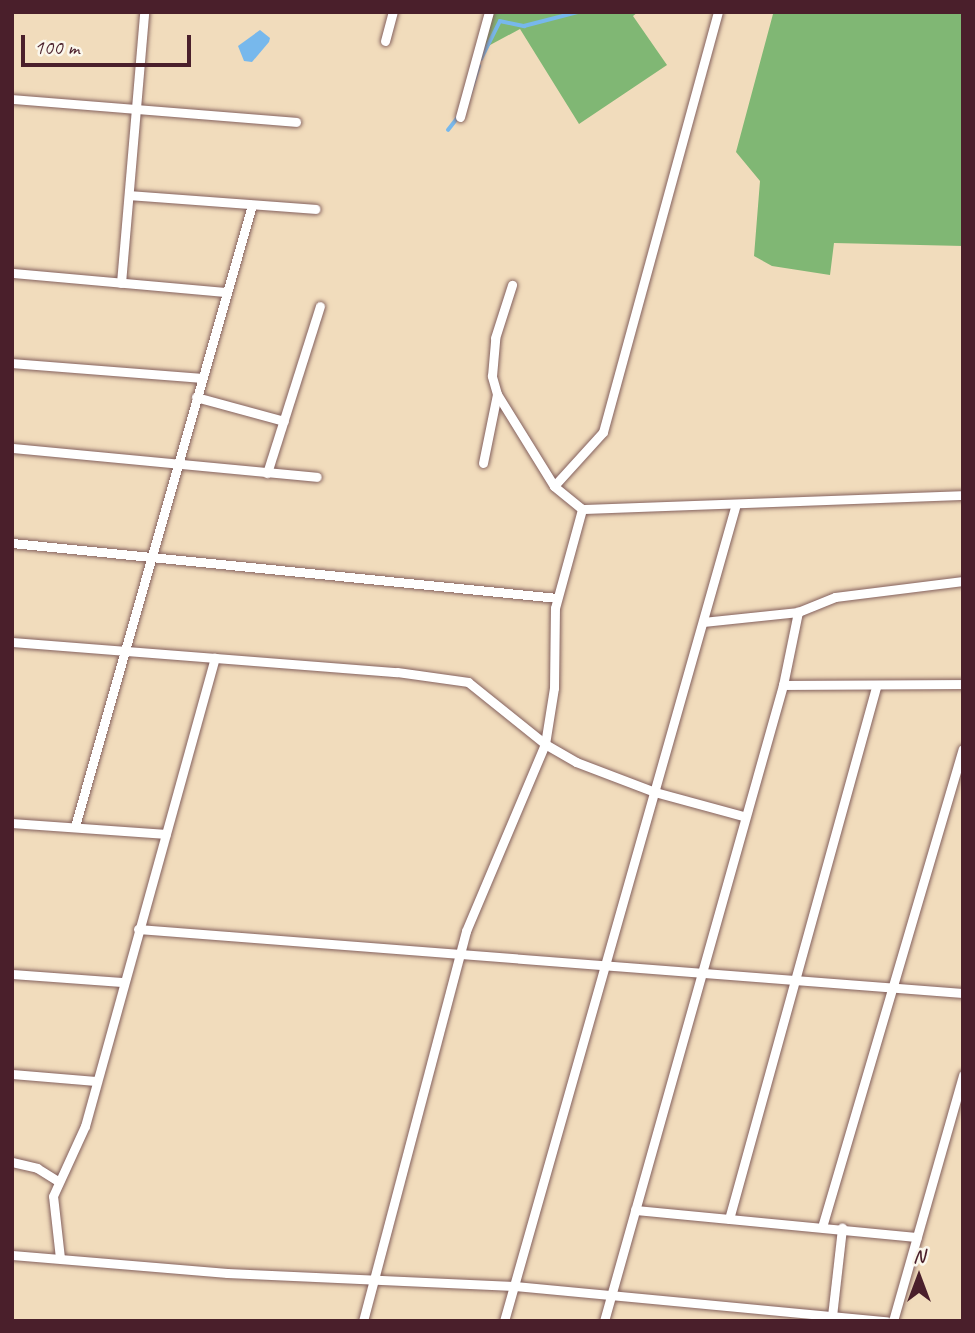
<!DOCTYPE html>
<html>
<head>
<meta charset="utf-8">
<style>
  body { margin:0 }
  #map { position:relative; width:975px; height:1333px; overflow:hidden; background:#f1dcbc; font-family:Caveat,sans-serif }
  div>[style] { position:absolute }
  .forest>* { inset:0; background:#80b774 }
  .water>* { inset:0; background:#77b8ec }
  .stream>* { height:3.5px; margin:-1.75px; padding:0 1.75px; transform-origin:1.75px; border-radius:1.75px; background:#77b8ec }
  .roads { filter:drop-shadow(0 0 2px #84615e) drop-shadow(0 0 2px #84615e) }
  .street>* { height:9px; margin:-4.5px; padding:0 4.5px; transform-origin:4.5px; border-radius:4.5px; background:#fff }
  span { translate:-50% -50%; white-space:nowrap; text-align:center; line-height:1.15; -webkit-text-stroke:7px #fbf7ec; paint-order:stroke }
  .frame { position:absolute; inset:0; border:14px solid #4a1f2b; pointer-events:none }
  .north { position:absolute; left:884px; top:1242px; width:70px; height:70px; -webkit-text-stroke:5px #fbf7ec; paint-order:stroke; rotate:0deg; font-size:19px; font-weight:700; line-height:28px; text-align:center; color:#4a1f2b }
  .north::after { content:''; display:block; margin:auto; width:24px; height:32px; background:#4a1f2b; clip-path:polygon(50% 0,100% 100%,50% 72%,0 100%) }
  .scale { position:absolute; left:21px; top:35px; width:170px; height:32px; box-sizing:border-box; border:4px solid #4a1f2b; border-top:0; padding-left:9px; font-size:21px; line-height:24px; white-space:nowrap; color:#4a1f2b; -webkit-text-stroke:5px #fbf7ec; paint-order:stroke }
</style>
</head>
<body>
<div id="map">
  <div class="forest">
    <i style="clip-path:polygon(489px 12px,638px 12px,633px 16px,667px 65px,579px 124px,520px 29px,479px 51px)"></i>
    <i style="clip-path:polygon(963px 12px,963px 246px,834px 243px,830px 275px,772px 266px,754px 256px,760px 181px,736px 152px,773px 14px)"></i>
  </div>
  <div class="water">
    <i style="clip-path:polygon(260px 30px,270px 38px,269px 42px,252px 62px,244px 61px,238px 46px)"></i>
  </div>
  <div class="stream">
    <i style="left:481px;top:59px;width:42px;rotate:-63.4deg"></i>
    <i style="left:500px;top:21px;width:25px;rotate:12deg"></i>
    <i style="left:524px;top:26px;width:56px;rotate:-14.5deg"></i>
    <i style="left:465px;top:109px;width:45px;rotate:-72deg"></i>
    <i style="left:448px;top:130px;width:16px;rotate:-52deg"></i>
  </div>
  <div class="roads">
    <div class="street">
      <i style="left:385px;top:41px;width:30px;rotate:-75deg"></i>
      <i style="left:12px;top:99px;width:285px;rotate:4.6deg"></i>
      <i style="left:460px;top:117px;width:109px;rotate:-74.6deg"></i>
      <i style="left:129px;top:195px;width:187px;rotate:4.3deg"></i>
      <i style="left:12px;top:273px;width:215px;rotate:5.1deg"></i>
      <i style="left:121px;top:283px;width:272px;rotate:-85.1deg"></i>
      <i style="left:12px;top:363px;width:190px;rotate:4.5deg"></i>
      <i style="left:497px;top:394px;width:19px;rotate:-106deg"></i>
      <i style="left:492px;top:376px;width:38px;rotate:-85deg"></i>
      <i style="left:495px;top:338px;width:56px;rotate:-72.2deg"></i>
      <i style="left:196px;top:397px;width:91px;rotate:15.3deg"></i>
      <i style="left:12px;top:448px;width:306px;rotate:5.4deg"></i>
      <i style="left:483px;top:463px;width:70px;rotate:-78.5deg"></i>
      <i style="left:497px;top:394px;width:108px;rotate:58.2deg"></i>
      <i style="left:267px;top:473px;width:175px;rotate:-72.4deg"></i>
      <i style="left:582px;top:509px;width:381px;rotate:-2.1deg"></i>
      <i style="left:12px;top:543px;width:548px;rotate:5.76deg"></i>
      <i style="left:703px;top:622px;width:96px;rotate:-6deg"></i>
      <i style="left:798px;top:612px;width:40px;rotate:-22deg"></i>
      <i style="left:835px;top:597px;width:129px;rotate:-7.1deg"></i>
      <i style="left:12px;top:642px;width:386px;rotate:4.5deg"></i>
      <i style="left:397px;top:672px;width:72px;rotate:8deg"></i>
      <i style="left:468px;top:682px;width:99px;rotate:38.8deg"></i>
      <i style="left:545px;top:744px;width:36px;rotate:30deg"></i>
      <i style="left:576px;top:762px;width:85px;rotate:20.8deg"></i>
      <i style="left:655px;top:792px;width:91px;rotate:15.3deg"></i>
      <i style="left:783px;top:685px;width:180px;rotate:-0.3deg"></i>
      <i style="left:12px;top:823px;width:154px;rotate:4.1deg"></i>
      <i style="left:75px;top:826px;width:646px;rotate:-74.09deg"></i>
      <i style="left:138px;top:929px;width:827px;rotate:4.44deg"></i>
      <i style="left:12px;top:974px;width:110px;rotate:4.2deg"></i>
      <i style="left:12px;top:1074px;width:84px;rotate:4.8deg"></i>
      <i style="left:12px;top:1162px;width:26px;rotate:13deg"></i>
      <i style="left:37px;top:1168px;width:25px;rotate:32deg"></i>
      <i style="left:635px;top:1210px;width:283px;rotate:5.5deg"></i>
      <i style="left:729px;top:1219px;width:552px;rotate:-74.55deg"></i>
      <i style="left:822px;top:1227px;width:498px;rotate:-73.6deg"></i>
      <i style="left:12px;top:1255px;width:216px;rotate:4.8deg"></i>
      <i style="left:227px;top:1273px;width:287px;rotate:2.6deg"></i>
      <i style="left:514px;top:1286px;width:374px;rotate:5.4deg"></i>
      <i style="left:60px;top:1258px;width:62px;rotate:-96.4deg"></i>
      <i style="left:53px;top:1196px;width:77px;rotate:-65.4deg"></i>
      <i style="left:85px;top:1126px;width:486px;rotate:-74.5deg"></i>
      <i style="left:832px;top:1316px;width:89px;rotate:-83.5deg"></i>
      <i style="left:363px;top:1321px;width:403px;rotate:-75.2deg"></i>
      <i style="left:466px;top:931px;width:203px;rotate:-67.1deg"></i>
      <i style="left:545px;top:744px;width:57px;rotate:-80.9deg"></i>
      <i style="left:554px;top:688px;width:80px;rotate:-89.3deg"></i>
      <i style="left:555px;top:608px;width:103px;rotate:-74.7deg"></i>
      <i style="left:582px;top:509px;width:36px;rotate:-141deg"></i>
      <i style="left:554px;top:486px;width:73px;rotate:-47.8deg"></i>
      <i style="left:603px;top:432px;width:435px;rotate:-74.7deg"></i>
      <i style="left:504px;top:1321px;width:849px;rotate:-74.15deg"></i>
      <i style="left:604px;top:1321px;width:661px;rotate:-74.28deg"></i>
      <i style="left:783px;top:685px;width:75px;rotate:-78.4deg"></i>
      <i style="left:893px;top:1321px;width:256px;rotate:-74.1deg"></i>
    </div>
  </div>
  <div class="frame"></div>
  <div class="north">N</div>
  <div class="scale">100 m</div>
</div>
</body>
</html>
